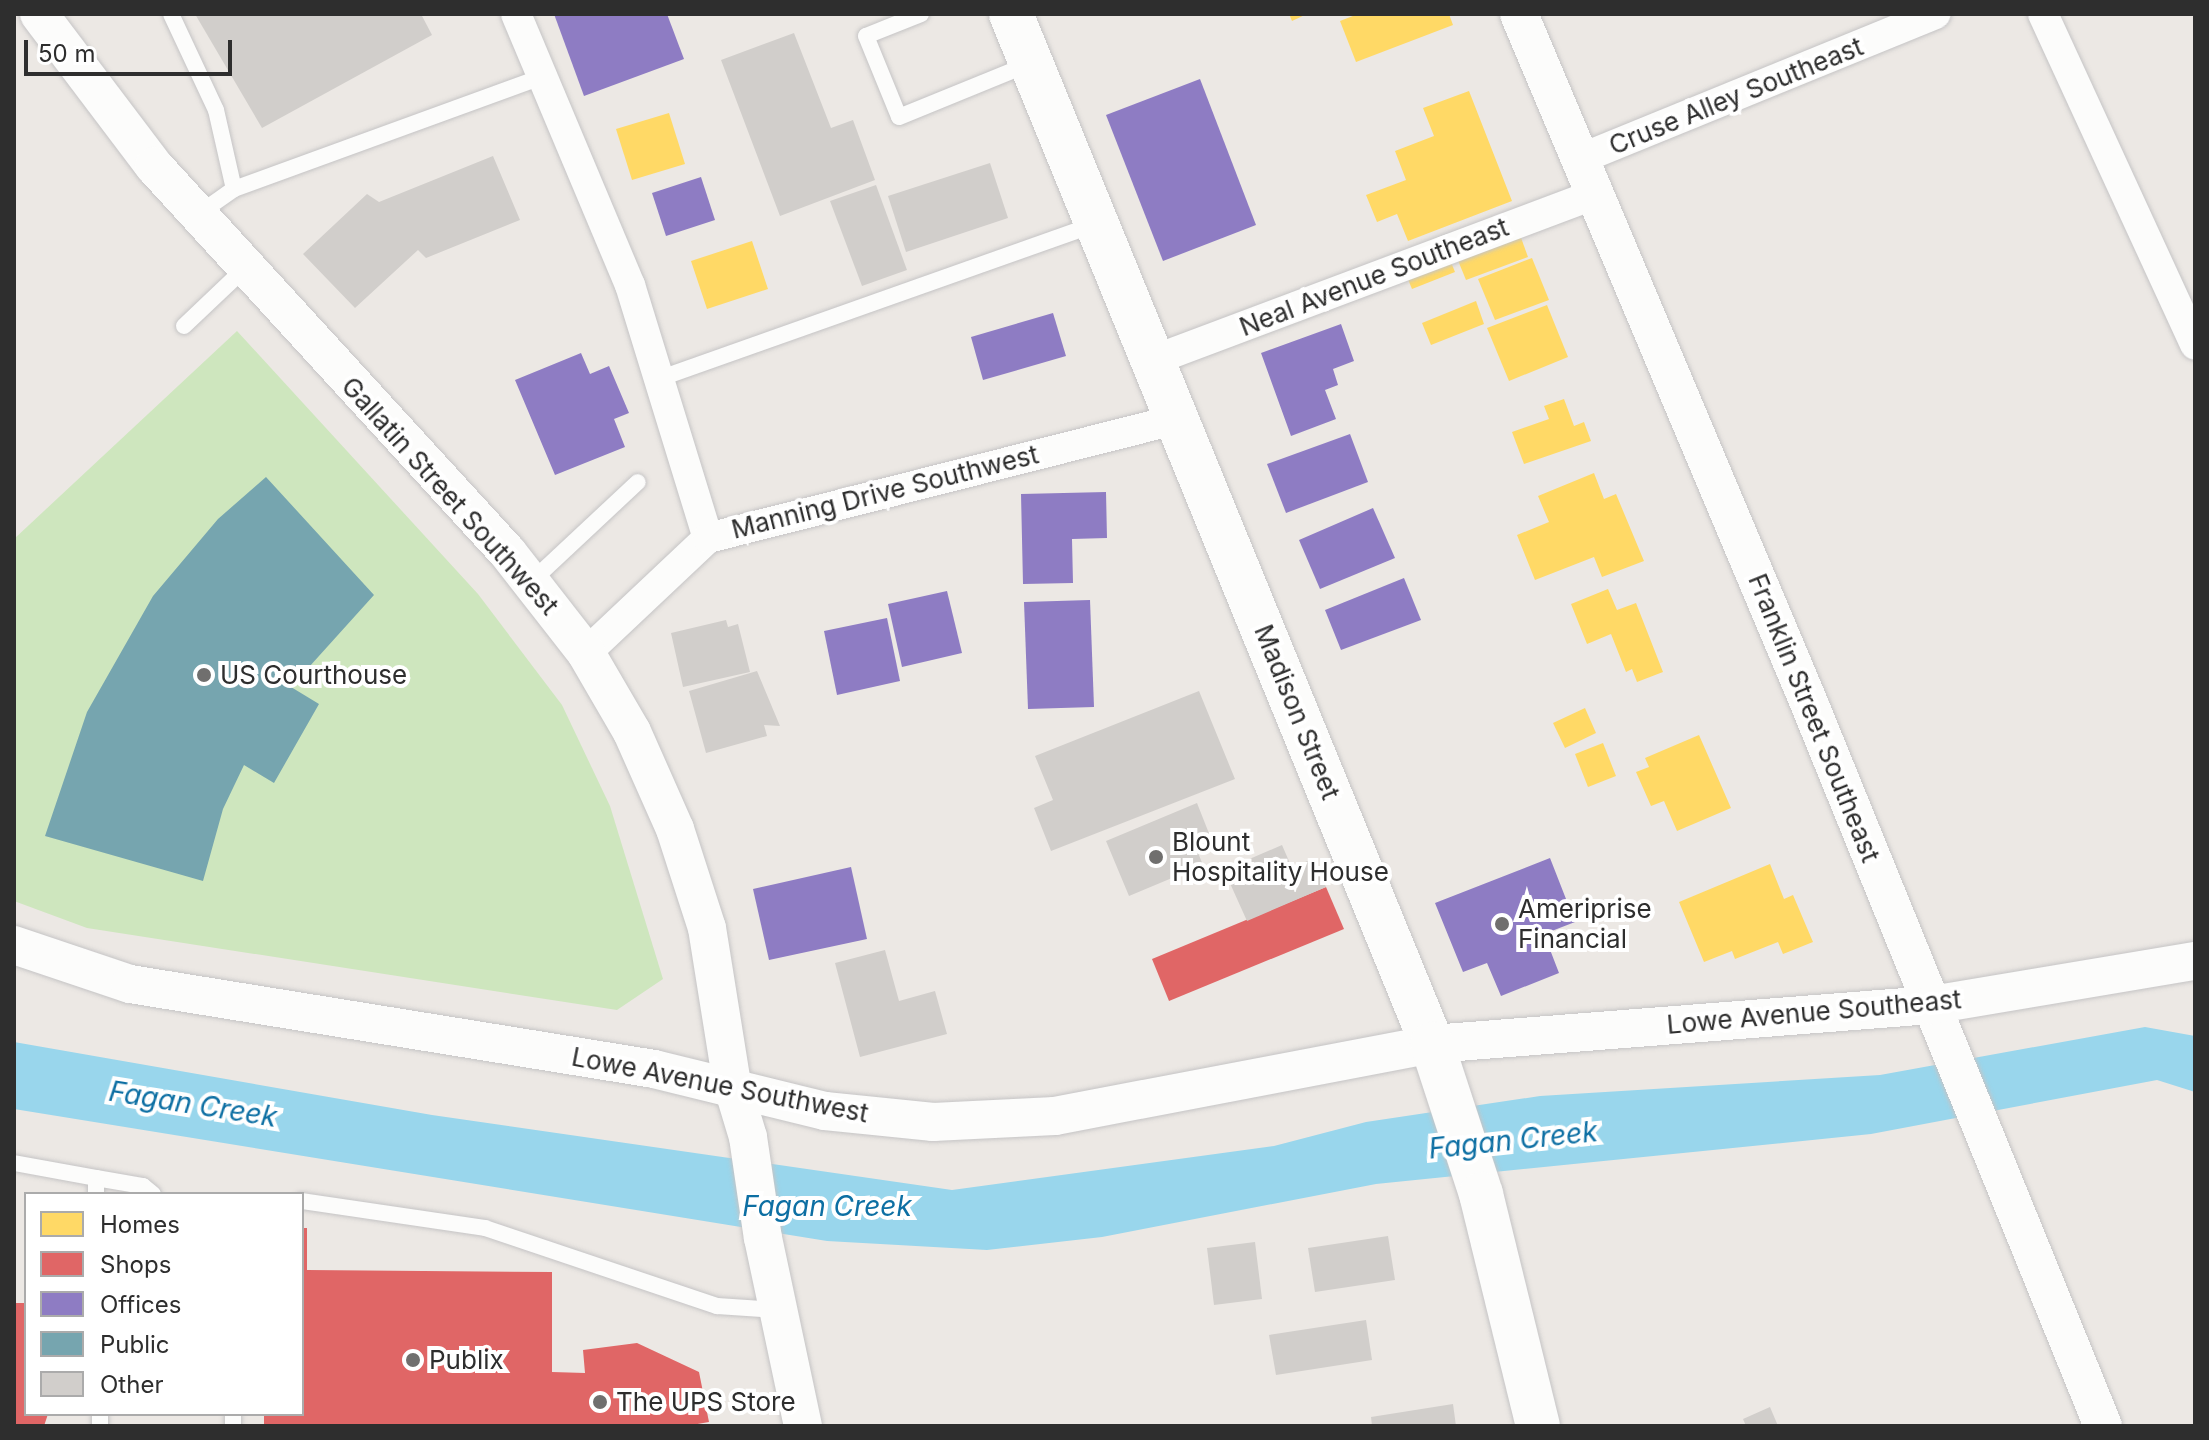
<!DOCTYPE html>
<html>
<head>
<meta charset="utf-8">
<style>
  body { margin:0 }
  #map { position:relative; width:2209px; height:1440px; overflow:hidden; background:#ece8e4; font-family:Inter,sans-serif }
  div>[style] { position:absolute }
  .green>* { inset:0; background:#cee6be }
  .water>* { inset:0; background:#99d6ec }
  .homes>* { inset:0; background:#ffd966 }
  .shops>* { inset:0; background:#e06666 }
  .offices>* { inset:0; background:#8e7cc3 }
  .public>* { inset:0; background:#76a5af }
  .building>* { inset:0; background:#d1cecb }
  .roads { filter:drop-shadow(0 0 2px #c5c4c5) drop-shadow(0 0 2px #c5c4c5) }
  .service>* { height:16px; margin:-8px; padding:0 8px; transform-origin:8px; border-radius:8px; background:#fcfcfb }
  .minor>* { height:30px; margin:-15px; padding:0 15px; transform-origin:15px; border-radius:15px; background:#fcfcfb }
  .tertiary>* { height:38px; margin:-19px; padding:0 19px; transform-origin:19px; border-radius:19px; background:#fcfcfb }
  .secondary>* { height:44px; margin:-22px; padding:0 22px; transform-origin:22px; border-radius:22px; background:#fcfcfb }
  .dots>* { width:22px; height:22px; translate:-50% -50%; box-sizing:border-box; border:4px solid #fff; border-radius:50% }
  span { translate:-50% -50%; white-space:nowrap; text-align:center; line-height:1.15; -webkit-text-stroke:8px #fff; paint-order:stroke }
  .street-label { font-size:26px; color:#2e2e2e }
  .poi-label { font-size:26px; color:#2e2e2e }
  .left { translate:0 -50%; text-align:left }
  .water-label { font-size:28px; color:#0d6fa3; font-style:italic }
  .frame { position:absolute; inset:0; border:16px solid #2e2e2e; pointer-events:none }
  .legend { position:absolute; left:24px; top:1192px; width:280px; height:224px; box-sizing:border-box; background:#fff; border:2px solid #ababab; margin:0; padding:10px 14px; list-style:none; font-size:24px; color:#2e2e2e }
  .legend li { display:flex; align-items:center; gap:16px; height:40px }
  .legend b { width:40px; border:2px solid #ababab }
  .scale { position:absolute; left:24px; top:40px; width:208px; height:36px; box-sizing:border-box; border:4px solid #2e2e2e; border-top:0; padding-left:10px; font-size:24px; line-height:28px; white-space:nowrap; color:#2e2e2e; -webkit-text-stroke:6px #fff; paint-order:stroke }
</style>
</head>
<body>
<div id="map">
  <div class="green">
    <i style="clip-path:polygon(237px 331px,478px 594px,562px 705px,610px 806px,663px 979px,617px 1010px,87px 928px,14px 901px,14px 539px)"></i>
  </div>
  <div class="water">
    <i style="clip-path:polygon(2145px 1027px,2195px 1036px,2195px 1092px,2157px 1080px,1871px 1134px,1376px 1184px,1102px 1237px,987px 1250px,827px 1241px,14px 1109px,14px 1042px,432px 1115px,952px 1190px,1274px 1146px,1366px 1122px,1540px 1096px,1880px 1075px)"></i>
  </div>
  <div class="homes">
    <i style="clip-path:polygon(1289px 14px,1307px 14px,1292px 21px)"></i>
    <i style="clip-path:polygon(1358px 14px,1449px 14px,1453px 25px,1356px 62px,1340px 21px)"></i>
    <i style="clip-path:polygon(1469px 91px,1512px 201px,1408px 241px,1397px 214px,1377px 222px,1366px 195px,1406px 180px,1395px 151px,1434px 136px,1423px 108px)"></i>
    <i style="clip-path:polygon(669px 113px,685px 164px,632px 180px,616px 129px)"></i>
    <i style="clip-path:polygon(1520px 235px,1528px 257px,1466px 280px,1457px 258px)"></i>
    <i style="clip-path:polygon(752px 241px,768px 289px,707px 309px,691px 261px)"></i>
    <i style="clip-path:polygon(1448px 255px,1455px 272px,1412px 289px,1405px 272px)"></i>
    <i style="clip-path:polygon(1532px 258px,1549px 300px,1495px 320px,1478px 279px)"></i>
    <i style="clip-path:polygon(1476px 301px,1484px 324px,1431px 345px,1422px 323px)"></i>
    <i style="clip-path:polygon(1547px 305px,1568px 357px,1509px 381px,1487px 328px)"></i>
    <i style="clip-path:polygon(1564px 399px,1574px 426px,1584px 422px,1591px 441px,1524px 464px,1512px 432px,1549px 419px,1544px 406px)"></i>
    <i style="clip-path:polygon(1594px 473px,1604px 499px,1616px 494px,1644px 561px,1602px 577px,1594px 557px,1535px 580px,1517px 535px,1549px 522px,1538px 496px)"></i>
    <i style="clip-path:polygon(1608px 589px,1617px 610px,1636px 603px,1663px 672px,1637px 682px,1632px 669px,1626px 672px,1611px 634px,1587px 644px,1571px 604px)"></i>
    <i style="clip-path:polygon(1585px 708px,1596px 733px,1565px 748px,1553px 723px)"></i>
    <i style="clip-path:polygon(1699px 735px,1731px 808px,1677px 831px,1664px 801px,1651px 806px,1636px 772px,1649px 767px,1645px 758px)"></i>
    <i style="clip-path:polygon(1603px 743px,1616px 776px,1588px 787px,1575px 754px)"></i>
    <i style="clip-path:polygon(1770px 864px,1784px 899px,1793px 895px,1813px 942px,1783px 954px,1778px 942px,1735px 959px,1732px 951px,1704px 962px,1679px 902px)"></i>
  </div>
  <div class="shops">
    <i style="clip-path:polygon(1326px 887px,1344px 929px,1169px 1001px,1152px 959px)"></i>
    <i style="clip-path:polygon(302px 1228px,307px 1228px,307px 1270px,552px 1272px,552px 1372px,585px 1373px,583px 1350px,637px 1343px,699px 1372px,709px 1422px,686px 1426px,264px 1426px,264px 1414px,302px 1414px)"></i>
    <i style="clip-path:polygon(14px 1303px,26px 1303px,26px 1414px,48px 1414px,44px 1426px,14px 1426px)"></i>
  </div>
  <div class="offices">
    <i style="clip-path:polygon(554px 14px,667px 14px,684px 59px,584px 96px)"></i>
    <i style="clip-path:polygon(1200px 79px,1256px 225px,1163px 261px,1106px 115px)"></i>
    <i style="clip-path:polygon(701px 177px,715px 220px,666px 236px,652px 193px)"></i>
    <i style="clip-path:polygon(1053px 313px,1066px 356px,983px 380px,971px 337px)"></i>
    <i style="clip-path:polygon(1341px 324px,1354px 361px,1333px 369px,1338px 385px,1325px 390px,1336px 419px,1291px 436px,1261px 353px)"></i>
    <i style="clip-path:polygon(581px 353px,590px 374px,609px 366px,629px 413px,614px 419px,625px 447px,555px 475px,515px 380px)"></i>
    <i style="clip-path:polygon(1350px 434px,1368px 482px,1286px 513px,1267px 464px)"></i>
    <i style="clip-path:polygon(1106px 492px,1107px 538px,1072px 539px,1073px 583px,1023px 584px,1021px 494px)"></i>
    <i style="clip-path:polygon(1373px 508px,1395px 558px,1320px 589px,1299px 540px)"></i>
    <i style="clip-path:polygon(1404px 578px,1421px 620px,1341px 650px,1325px 610px)"></i>
    <i style="clip-path:polygon(947px 591px,962px 653px,902px 667px,888px 604px)"></i>
    <i style="clip-path:polygon(1090px 600px,1094px 707px,1028px 709px,1024px 602px)"></i>
    <i style="clip-path:polygon(887px 618px,900px 681px,837px 695px,824px 631px)"></i>
    <i style="clip-path:polygon(1550px 858px,1575px 922px,1544px 934px,1559px 973px,1501px 996px,1487px 963px,1463px 972px,1435px 903px)"></i>
    <i style="clip-path:polygon(851px 867px,867px 939px,769px 960px,753px 889px)"></i>
  </div>
  <div class="public">
    <i style="clip-path:polygon(266px 477px,374px 595px,291px 687px,319px 704px,274px 783px,244px 765px,223px 809px,203px 881px,45px 836px,87px 712px,153px 596px,218px 519px)"></i>
  </div>
  <div class="building">
    <i style="clip-path:polygon(195px 14px,421px 14px,432px 35px,262px 128px)"></i>
    <i style="clip-path:polygon(794px 33px,831px 128px,853px 120px,875px 180px,780px 216px,721px 60px)"></i>
    <i style="clip-path:polygon(493px 156px,520px 220px,426px 258px,418px 250px,355px 308px,303px 254px,367px 194px,379px 202px)"></i>
    <i style="clip-path:polygon(990px 163px,1008px 218px,906px 252px,888px 196px)"></i>
    <i style="clip-path:polygon(876px 185px,907px 270px,862px 286px,830px 201px)"></i>
    <i style="clip-path:polygon(726px 620px,728px 627px,738px 624px,750px 672px,683px 687px,671px 633px)"></i>
    <i style="clip-path:polygon(757px 671px,780px 726px,764px 725px,767px 736px,706px 753px,689px 691px)"></i>
    <i style="clip-path:polygon(1199px 691px,1235px 779px,1051px 851px,1034px 808px,1053px 800px,1035px 756px)"></i>
    <i style="clip-path:polygon(1197px 803px,1212px 841px,1196px 848px,1203px 865px,1129px 896px,1106px 841px)"></i>
    <i style="clip-path:polygon(1282px 845px,1292px 868px,1314px 858px,1326px 887px,1247px 921px,1224px 870px)"></i>
    <i style="clip-path:polygon(885px 950px,899px 1001px,935px 991px,947px 1034px,860px 1057px,835px 963px)"></i>
    <i style="clip-path:polygon(1388px 1236px,1395px 1280px,1315px 1292px,1308px 1248px)"></i>
    <i style="clip-path:polygon(1255px 1242px,1262px 1299px,1214px 1305px,1207px 1248px)"></i>
    <i style="clip-path:polygon(1366px 1320px,1372px 1360px,1276px 1375px,1269px 1335px)"></i>
    <i style="clip-path:polygon(1453px 1404px,1456px 1426px,1372px 1426px,1371px 1417px)"></i>
    <i style="clip-path:polygon(1770px 1407px,1778px 1426px,1746px 1426px,1743px 1419px)"></i>
  </div>
  <div class="roads">
    <div class="service">
      <i style="left:171px;top:14px;width:106px;rotate:64.9deg"></i>
      <i style="left:216px;top:110px;width:81px;rotate:77.2deg"></i>
      <i style="left:921px;top:14px;width:59px;rotate:158.2deg"></i>
      <i style="left:866px;top:36px;width:87px;rotate:67.8deg"></i>
      <i style="left:899px;top:117px;width:140px;rotate:-22.2deg"></i>
      <i style="left:197px;top:215px;width:45px;rotate:-35.1deg"></i>
      <i style="left:234px;top:189px;width:328px;rotate:-20deg"></i>
      <i style="left:184px;top:326px;width:83px;rotate:-43.5deg"></i>
      <i style="left:658px;top:379px;width:465px;rotate:-19.5deg"></i>
      <i style="left:531px;top:582px;width:146px;rotate:-43.1deg"></i>
      <i style="left:14px;top:1163px;width:83px;rotate:10.4deg"></i>
      <i style="left:96px;top:1178px;width:16px;rotate:90deg"></i>
      <i style="left:96px;top:1178px;width:48px;rotate:9.7deg"></i>
      <i style="left:143px;top:1186px;width:13px;rotate:39deg"></i>
      <i style="left:302px;top:1201px;width:185px;rotate:8.4deg"></i>
      <i style="left:485px;top:1228px;width:245px;rotate:18.6deg"></i>
      <i style="left:717px;top:1306px;width:60px;rotate:3.8deg"></i>
      <i style="left:100px;top:1414px;width:12px;rotate:90deg"></i>
      <i style="left:233px;top:1414px;width:12px;rotate:90deg"></i>
    </div>
    <div class="minor">
      <i style="left:516px;top:14px;width:294px;rotate:67.2deg"></i>
      <i style="left:630px;top:285px;width:265px;rotate:72.9deg"></i>
      <i style="left:2043px;top:14px;width:364px;rotate:65.3deg"></i>
      <i style="left:1580px;top:159px;width:384px;rotate:-22.2deg"></i>
      <i style="left:1154px;top:360px;width:471px;rotate:-20.6deg"></i>
      <i style="left:586px;top:653px;width:168px;rotate:-43.3deg"></i>
      <i style="left:708px;top:538px;width:485px;rotate:-14.2deg"></i>
    </div>
    <div class="tertiary">
      <i style="left:39px;top:14px;width:191px;rotate:52.9deg"></i>
      <i style="left:154px;top:166px;width:524px;rotate:47.55deg"></i>
      <i style="left:508px;top:553px;width:127px;rotate:52deg"></i>
      <i style="left:586px;top:653px;width:91px;rotate:59.8deg"></i>
      <i style="left:632px;top:732px;width:106px;rotate:66.1deg"></i>
      <i style="left:675px;top:829px;width:104px;rotate:72.1deg"></i>
      <i style="left:707px;top:928px;width:158px;rotate:80.9deg"></i>
      <i style="left:732px;top:1084px;width:55px;rotate:73.2deg"></i>
      <i style="left:748px;top:1137px;width:102px;rotate:81.6deg"></i>
      <i style="left:763px;top:1238px;width:192px;rotate:78deg"></i>
      <i style="left:1519px;top:14px;width:748px;rotate:67.17deg"></i>
      <i style="left:1809px;top:703px;width:780px;rotate:67.87deg"></i>
      <i style="left:14px;top:945px;width:122px;rotate:18.6deg"></i>
      <i style="left:130px;top:984px;width:531px;rotate:9.21deg"></i>
      <i style="left:654px;top:1069px;width:176px;rotate:13.8deg"></i>
      <i style="left:825px;top:1111px;width:109px;rotate:5.8deg"></i>
      <i style="left:933px;top:1122px;width:122px;rotate:-2.8deg"></i>
      <i style="left:1055px;top:1116px;width:384px;rotate:-10.8deg"></i>
      <i style="left:1432px;top:1044px;width:501px;rotate:-4.47deg"></i>
      <i style="left:1931px;top:1005px;width:268px;rotate:-9.5deg"></i>
    </div>
    <div class="secondary">
      <i style="left:1011px;top:14px;width:1113px;rotate:67.77deg"></i>
      <i style="left:1432px;top:1044px;width:158px;rotate:71.9deg"></i>
      <i style="left:1481px;top:1194px;width:239px;rotate:76.2deg"></i>
    </div>
  </div>
  <div class="dots">
    <i style="left:204px;top:675px;background:#706f6e"></i>
    <i style="left:1156px;top:857px;background:#706f6e"></i>
    <i style="left:1502px;top:924px;background:#706f6e"></i>
    <i style="left:413px;top:1360px;background:#706f6e"></i>
    <i style="left:600px;top:1402px;background:#706f6e"></i>
  </div>
  <div class="street-label">
    <span style="left:1736px;top:96px;rotate:-22deg">Cruse Alley Southeast</span>
    <span style="left:1374px;top:277px;rotate:-21deg">Neal Avenue Southeast</span>
    <span style="left:885px;top:492px;rotate:-14deg">Manning Drive Southwest</span>
    <span style="left:450px;top:496px;rotate:48deg">Gallatin Street Southwest</span>
    <span style="left:1297px;top:712px;rotate:68deg">Madison Street</span>
    <span style="left:1814px;top:718px;rotate:68deg">Franklin Street Southeast</span>
    <span style="left:1814px;top:1012px;rotate:-5deg">Lowe Avenue Southeast</span>
    <span style="left:720px;top:1085px;rotate:11deg">Lowe Avenue Southwest</span>
  </div>
  <div class="poi-label">
    <span class="left" style="left:220px;top:675px">US Courthouse</span>
    <span class="left" style="left:1172px;top:857px">Blount<br>Hospitality House</span>
    <span class="left" style="left:1518px;top:924px">Ameriprise<br>Financial</span>
    <span class="left" style="left:429px;top:1360px">Publix</span>
    <span class="left" style="left:616px;top:1402px">The UPS Store</span>
  </div>
  <div class="water-label">
    <span style="left:193px;top:1104px;rotate:9deg">Fagan Creek</span>
    <span style="left:1513px;top:1140px;rotate:-6deg">Fagan Creek</span>
    <span style="left:827px;top:1206px">Fagan Creek</span>
  </div>
  <div class="frame"></div>
  <ul class="legend">
  <li><b style="height:22px;background:#ffd966"></b>Homes</li>
  <li><b style="height:22px;background:#e06666"></b>Shops</li>
  <li><b style="height:22px;background:#8e7cc3"></b>Offices</li>
  <li><b style="height:22px;background:#76a5af"></b>Public</li>
  <li><b style="height:22px;background:#d1cecb"></b>Other</li>
  </ul>
  <div class="scale">50 m</div>
</div>
</body>
</html>
